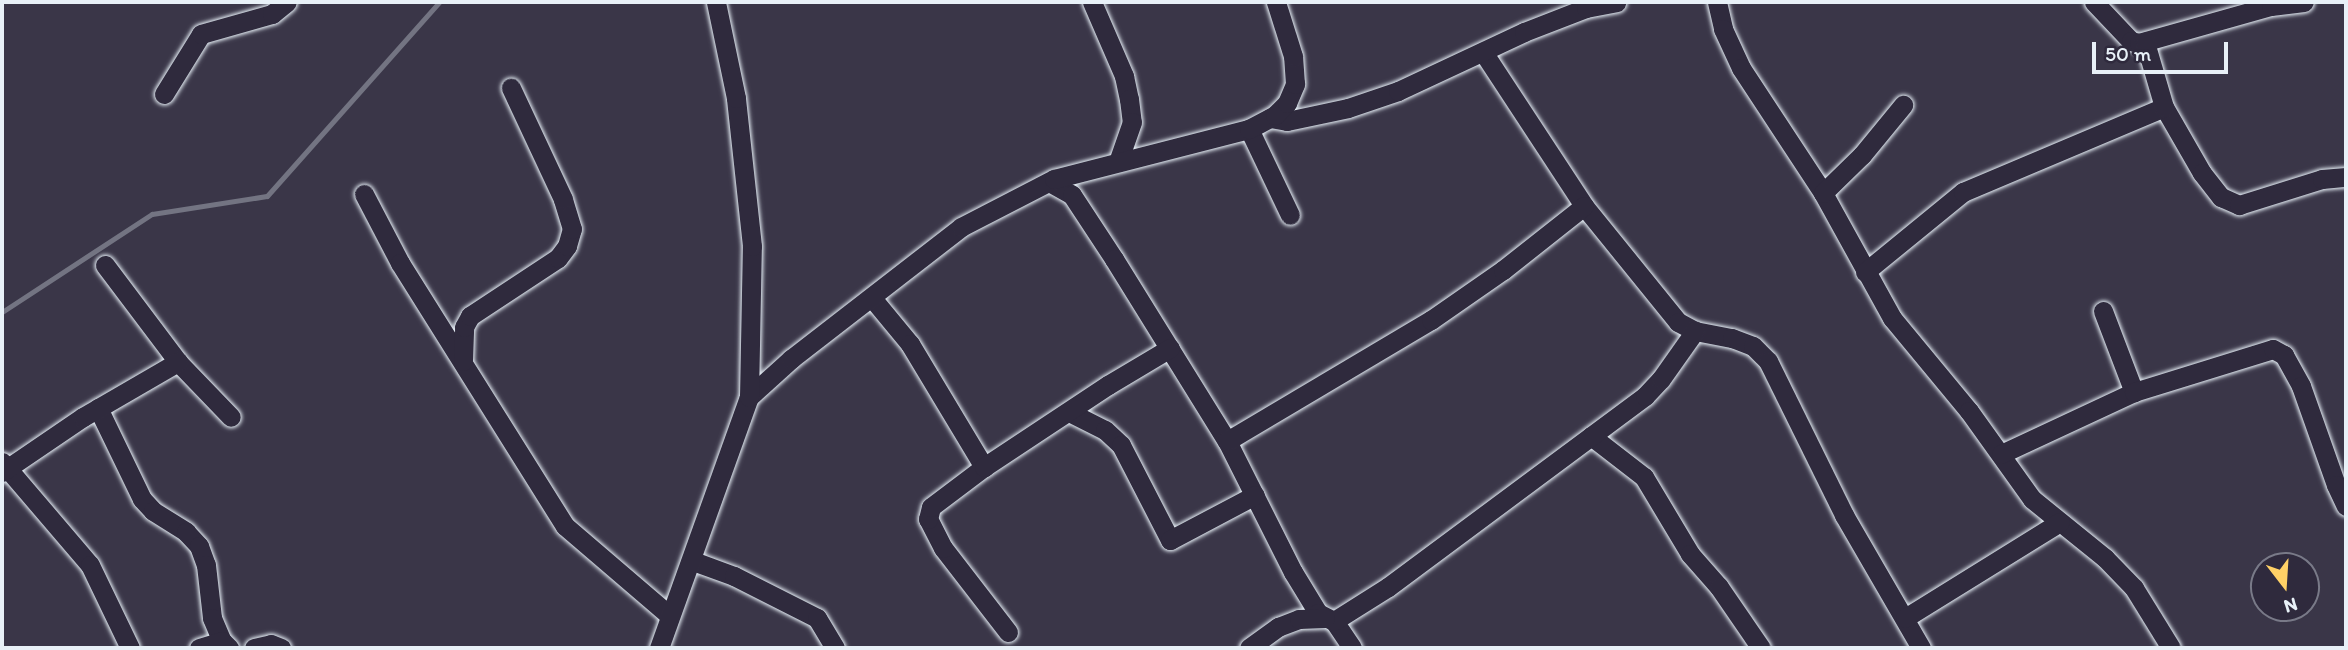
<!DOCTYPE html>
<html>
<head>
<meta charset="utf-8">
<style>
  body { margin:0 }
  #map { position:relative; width:2348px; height:650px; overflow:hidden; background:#3a3648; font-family:Itim,sans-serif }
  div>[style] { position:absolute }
  .stream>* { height:5px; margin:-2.5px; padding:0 2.5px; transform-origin:2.5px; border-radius:2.5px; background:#737482 }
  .roads { filter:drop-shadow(0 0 2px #e8f1f8) drop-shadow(0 0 2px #e8f1f8) }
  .street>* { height:19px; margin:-9.5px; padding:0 9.5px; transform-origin:9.5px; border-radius:9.5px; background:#2f2a3d }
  span { translate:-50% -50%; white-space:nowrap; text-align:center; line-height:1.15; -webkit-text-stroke:7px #2f2a3d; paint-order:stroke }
  .frame { position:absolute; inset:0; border:4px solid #e8f1f8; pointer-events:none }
  .north { position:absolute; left:2250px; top:552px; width:70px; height:70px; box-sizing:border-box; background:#2f2a3d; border:2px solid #797a88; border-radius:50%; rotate:163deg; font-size:19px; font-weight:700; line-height:28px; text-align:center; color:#e8f1f8 }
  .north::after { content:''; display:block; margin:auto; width:24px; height:32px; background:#ffd166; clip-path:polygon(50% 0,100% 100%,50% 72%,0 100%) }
  .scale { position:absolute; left:2092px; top:42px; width:136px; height:32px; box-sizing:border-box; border:4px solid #e8f1f8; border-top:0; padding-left:9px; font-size:21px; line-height:24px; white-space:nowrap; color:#e8f1f8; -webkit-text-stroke:5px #2f2a3d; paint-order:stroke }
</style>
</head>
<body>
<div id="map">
  <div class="stream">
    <i style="left:2px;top:312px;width:179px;rotate:-33.2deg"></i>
    <i style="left:152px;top:214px;width:116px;rotate:-8.9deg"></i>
    <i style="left:267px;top:196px;width:259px;rotate:-48.4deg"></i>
  </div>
  <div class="roads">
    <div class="street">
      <i style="left:1092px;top:2px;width:81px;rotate:66.6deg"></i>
      <i style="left:1124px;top:76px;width:24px;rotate:78deg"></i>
      <i style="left:1129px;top:99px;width:23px;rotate:83deg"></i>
      <i style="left:1132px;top:122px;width:42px;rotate:109.3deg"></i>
      <i style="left:1717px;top:2px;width:28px;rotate:77deg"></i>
      <i style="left:1723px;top:29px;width:43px;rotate:65.2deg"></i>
      <i style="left:1741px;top:68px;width:149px;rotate:56.7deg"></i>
      <i style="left:1823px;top:193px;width:143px;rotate:61.1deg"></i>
      <i style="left:1892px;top:318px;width:121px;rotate:50.4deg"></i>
      <i style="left:1969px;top:411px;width:108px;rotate:54.4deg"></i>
      <i style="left:2032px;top:499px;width:94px;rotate:38.9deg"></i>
      <i style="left:2105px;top:558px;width:42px;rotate:46deg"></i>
      <i style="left:2134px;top:588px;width:70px;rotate:58.3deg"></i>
      <i style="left:2094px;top:2px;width:54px;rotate:46.5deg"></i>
      <i style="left:2131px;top:41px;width:8px;rotate:14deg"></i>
      <i style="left:2139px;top:43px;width:137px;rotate:-15.7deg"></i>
      <i style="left:2271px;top:6px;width:33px;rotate:-7deg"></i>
      <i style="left:1483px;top:52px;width:184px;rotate:56.7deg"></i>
      <i style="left:1584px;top:206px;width:149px;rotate:51deg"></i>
      <i style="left:1678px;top:322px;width:19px;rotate:28deg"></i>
      <i style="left:1695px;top:331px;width:38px;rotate:11deg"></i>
      <i style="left:1732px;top:338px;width:22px;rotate:21deg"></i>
      <i style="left:1753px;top:346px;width:21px;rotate:45deg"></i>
      <i style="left:1768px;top:361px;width:172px;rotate:63.7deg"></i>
      <i style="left:1844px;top:515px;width:154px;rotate:59.9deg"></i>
      <i style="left:164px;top:94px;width:70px;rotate:-58.3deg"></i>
      <i style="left:201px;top:34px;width:74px;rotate:-15.7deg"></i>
      <i style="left:272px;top:14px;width:19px;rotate:-39deg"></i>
      <i style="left:2164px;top:107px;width:76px;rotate:60.1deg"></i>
      <i style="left:2202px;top:173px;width:31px;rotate:52deg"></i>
      <i style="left:2221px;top:197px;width:20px;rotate:24deg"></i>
      <i style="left:2239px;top:205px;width:87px;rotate:-17.4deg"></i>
      <i style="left:2322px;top:179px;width:24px;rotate:-5deg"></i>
      <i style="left:1270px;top:118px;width:17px;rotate:10deg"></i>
      <i style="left:1287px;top:121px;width:62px;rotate:-12deg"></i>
      <i style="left:1348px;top:108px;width:53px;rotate:-18.8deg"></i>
      <i style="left:1398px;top:91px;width:139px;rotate:-25.1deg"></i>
      <i style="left:1524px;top:32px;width:66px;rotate:-21.2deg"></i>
      <i style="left:1586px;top:8px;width:31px;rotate:-11deg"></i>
      <i style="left:1249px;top:129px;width:95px;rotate:64.5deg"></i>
      <i style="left:1049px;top:182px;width:26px;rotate:29deg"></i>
      <i style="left:1072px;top:195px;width:77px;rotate:56.7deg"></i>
      <i style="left:1114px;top:259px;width:214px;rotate:58.2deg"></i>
      <i style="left:1227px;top:441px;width:147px;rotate:63.3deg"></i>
      <i style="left:1293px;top:572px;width:48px;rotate:58.6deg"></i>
      <i style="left:1318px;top:613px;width:18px;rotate:27deg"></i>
      <i style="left:1334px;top:621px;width:32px;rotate:56deg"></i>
      <i style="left:1823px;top:193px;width:54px;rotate:-44.3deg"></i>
      <i style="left:1862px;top:155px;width:65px;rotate:-50.6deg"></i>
      <i style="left:364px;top:194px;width:78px;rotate:62.4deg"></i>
      <i style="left:400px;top:263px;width:310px;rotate:57.9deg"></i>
      <i style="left:565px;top:526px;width:138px;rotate:40.6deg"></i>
      <i style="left:105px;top:265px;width:121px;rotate:53deg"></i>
      <i style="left:178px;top:362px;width:76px;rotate:46.1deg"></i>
      <i style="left:1865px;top:272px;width:127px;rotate:-39.2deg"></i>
      <i style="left:1963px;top:192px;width:218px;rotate:-22.9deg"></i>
      <i style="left:2164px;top:107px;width:68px;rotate:-106.3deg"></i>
      <i style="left:872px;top:298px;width:60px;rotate:50.4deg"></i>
      <i style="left:910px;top:344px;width:144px;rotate:59deg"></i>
      <i style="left:2103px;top:311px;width:87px;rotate:69.1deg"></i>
      <i style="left:463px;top:361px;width:34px;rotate:-88deg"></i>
      <i style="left:464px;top:327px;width:13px;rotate:-61deg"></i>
      <i style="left:470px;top:316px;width:105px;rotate:-33.4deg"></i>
      <i style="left:558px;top:258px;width:15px;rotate:-53deg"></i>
      <i style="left:567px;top:246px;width:18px;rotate:-74deg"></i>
      <i style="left:572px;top:229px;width:31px;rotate:-107deg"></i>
      <i style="left:563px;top:199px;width:123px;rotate:-115.1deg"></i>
      <i style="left:749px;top:397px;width:57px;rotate:-42.1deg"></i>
      <i style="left:791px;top:359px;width:215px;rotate:-37.8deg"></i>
      <i style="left:961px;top:227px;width:105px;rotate:-27.3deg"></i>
      <i style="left:1054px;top:179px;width:201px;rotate:-14.4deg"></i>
      <i style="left:1249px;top:129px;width:30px;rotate:-28deg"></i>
      <i style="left:1275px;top:115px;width:17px;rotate:-45deg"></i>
      <i style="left:1287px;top:103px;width:21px;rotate:-67deg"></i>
      <i style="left:1295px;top:84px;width:28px;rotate:-94deg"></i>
      <i style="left:1293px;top:56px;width:57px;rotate:-107.5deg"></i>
      <i style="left:98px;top:408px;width:101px;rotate:64.2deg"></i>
      <i style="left:142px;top:499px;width:16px;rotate:47deg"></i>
      <i style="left:153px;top:511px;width:39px;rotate:32deg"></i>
      <i style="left:186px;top:532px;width:19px;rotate:47deg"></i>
      <i style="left:199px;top:546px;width:20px;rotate:70deg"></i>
      <i style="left:206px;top:565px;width:53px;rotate:83.5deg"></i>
      <i style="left:212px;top:618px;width:25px;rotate:67deg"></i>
      <i style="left:222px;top:641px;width:10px;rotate:45deg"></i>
      <i style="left:1069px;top:412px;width:40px;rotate:26.6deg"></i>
      <i style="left:1105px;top:430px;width:22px;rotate:43deg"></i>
      <i style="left:1121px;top:445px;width:107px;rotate:62.7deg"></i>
      <i style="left:1170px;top:540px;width:96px;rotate:-27.9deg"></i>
      <i style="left:1591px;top:436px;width:67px;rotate:37.7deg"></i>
      <i style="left:1644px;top:477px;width:90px;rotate:59.1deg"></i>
      <i style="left:1690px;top:554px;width:44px;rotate:48.7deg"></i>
      <i style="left:1719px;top:587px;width:74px;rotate:55.5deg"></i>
      <i style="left:1227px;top:441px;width:237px;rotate:-30.7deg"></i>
      <i style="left:1431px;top:320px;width:88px;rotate:-34.8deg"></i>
      <i style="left:1503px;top:270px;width:103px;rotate:-38.3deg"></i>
      <i style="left:2001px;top:454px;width:147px;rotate:-25deg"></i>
      <i style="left:2134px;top:392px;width:145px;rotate:-17.2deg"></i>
      <i style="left:2273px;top:349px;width:13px;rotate:29deg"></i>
      <i style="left:2284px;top:355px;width:35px;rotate:61deg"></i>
      <i style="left:2301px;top:386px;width:105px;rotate:70.5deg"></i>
      <i style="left:2336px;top:485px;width:23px;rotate:65deg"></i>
      <i style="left:2px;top:462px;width:135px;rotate:49.5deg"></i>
      <i style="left:90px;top:565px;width:92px;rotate:64.3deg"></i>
      <i style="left:2px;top:472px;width:98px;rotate:-34.2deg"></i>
      <i style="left:83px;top:417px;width:110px;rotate:-30.1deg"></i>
      <i style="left:693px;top:561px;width:44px;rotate:20.1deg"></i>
      <i style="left:734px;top:576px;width:93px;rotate:26.8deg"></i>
      <i style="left:817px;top:618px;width:35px;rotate:59deg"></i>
      <i style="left:1905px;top:618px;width:182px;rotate:-31.8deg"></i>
      <i style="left:1334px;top:621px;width:64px;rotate:-32.2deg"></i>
      <i style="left:1388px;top:587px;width:320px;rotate:-36.6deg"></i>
      <i style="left:1645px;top:396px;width:23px;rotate:-47deg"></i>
      <i style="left:1661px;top:379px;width:59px;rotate:-54.7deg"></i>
      <i style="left:1008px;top:632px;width:106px;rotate:-127.7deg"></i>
      <i style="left:943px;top:548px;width:33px;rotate:-117deg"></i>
      <i style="left:928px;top:519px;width:12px;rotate:-76deg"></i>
      <i style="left:931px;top:507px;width:66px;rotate:-37deg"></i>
      <i style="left:984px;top:467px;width:149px;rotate:-33.5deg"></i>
      <i style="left:1108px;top:385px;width:72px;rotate:-30.8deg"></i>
      <i style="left:199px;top:648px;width:24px;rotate:-17deg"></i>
      <i style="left:254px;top:648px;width:17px;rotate:-13deg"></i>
      <i style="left:271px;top:644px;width:11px;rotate:22deg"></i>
      <i style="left:659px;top:648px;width:267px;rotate:-70.3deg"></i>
      <i style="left:749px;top:397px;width:151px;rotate:-88.9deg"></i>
      <i style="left:752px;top:246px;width:149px;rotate:-96.2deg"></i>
      <i style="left:736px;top:98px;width:98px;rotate:-101.8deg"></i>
      <i style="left:1249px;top:648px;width:36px;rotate:-36deg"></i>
      <i style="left:1278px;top:627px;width:22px;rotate:-21deg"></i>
      <i style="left:1299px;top:619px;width:26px;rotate:-2deg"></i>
    </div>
  </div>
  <div class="frame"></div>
  <div class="north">N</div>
  <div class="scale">50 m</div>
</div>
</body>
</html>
